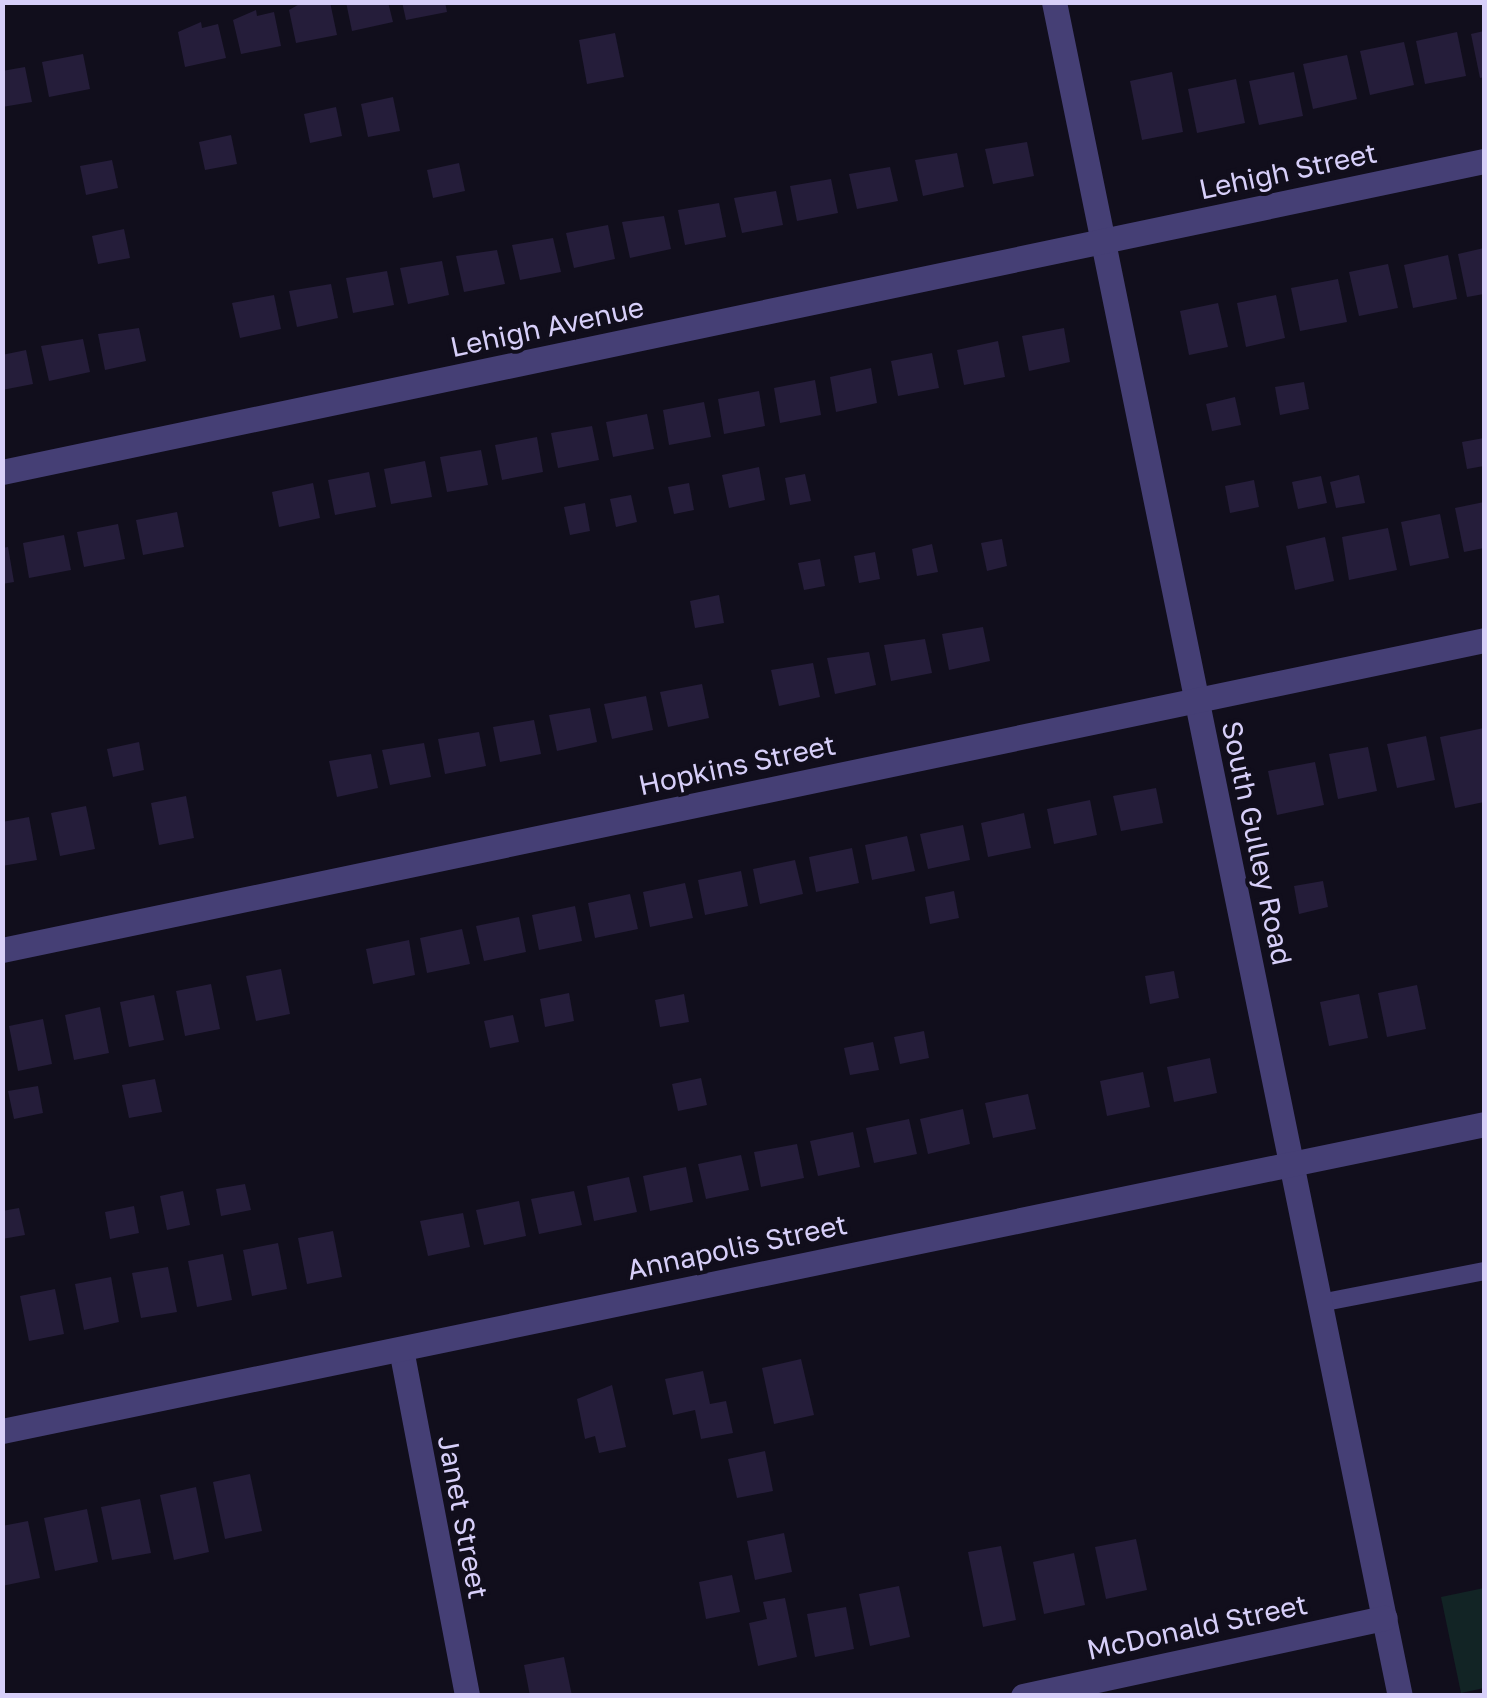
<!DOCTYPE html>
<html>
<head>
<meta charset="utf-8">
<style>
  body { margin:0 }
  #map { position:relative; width:1487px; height:1698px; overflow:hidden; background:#110e1c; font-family:"Golos Text",sans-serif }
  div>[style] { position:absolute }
  .green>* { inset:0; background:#122425 }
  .building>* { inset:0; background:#251d3a }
  .service>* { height:18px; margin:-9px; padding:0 9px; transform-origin:9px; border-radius:9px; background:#453f75 }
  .minor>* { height:25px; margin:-12.5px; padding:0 12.5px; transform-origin:12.5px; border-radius:12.5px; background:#453f75 }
  .tertiary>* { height:25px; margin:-12.5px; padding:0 12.5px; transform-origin:12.5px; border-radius:12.5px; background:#453f75 }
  span { translate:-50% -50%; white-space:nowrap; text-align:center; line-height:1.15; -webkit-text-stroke:8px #110e1c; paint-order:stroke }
  .street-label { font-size:28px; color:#d7cff9 }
  .frame { position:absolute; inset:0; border:5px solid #d7cff9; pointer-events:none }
</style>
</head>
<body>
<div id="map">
  <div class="green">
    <i style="clip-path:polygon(1484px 1588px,1484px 1688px,1461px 1693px,1441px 1597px)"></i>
  </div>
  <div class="building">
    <i style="clip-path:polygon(303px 2px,330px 2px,337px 35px,296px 43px,289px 10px)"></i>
    <i style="clip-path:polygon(346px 2px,388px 2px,393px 22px,352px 31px)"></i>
    <i style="clip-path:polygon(402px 2px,445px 2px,447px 12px,406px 20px)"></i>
    <i style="clip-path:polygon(256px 10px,257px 16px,274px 12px,281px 46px,241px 54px,233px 20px)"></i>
    <i style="clip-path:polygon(201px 22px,202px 28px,218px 24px,226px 58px,185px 67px,178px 32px)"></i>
    <i style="clip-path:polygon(1484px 31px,1484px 77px,1480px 78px,1471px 34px)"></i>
    <i style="clip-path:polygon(1457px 32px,1466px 76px,1425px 84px,1416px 41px)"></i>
    <i style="clip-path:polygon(615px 33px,624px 77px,587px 84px,579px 40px)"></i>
    <i style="clip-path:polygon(1404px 42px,1414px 85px,1370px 95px,1360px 51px)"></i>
    <i style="clip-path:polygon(83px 54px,90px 89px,49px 97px,42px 62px)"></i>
    <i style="clip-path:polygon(1347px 55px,1357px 99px,1313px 109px,1303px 64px)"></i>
    <i style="clip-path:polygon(25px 67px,32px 102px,2px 107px,2px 71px)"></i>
    <i style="clip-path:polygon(1172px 72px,1183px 132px,1142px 140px,1130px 81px)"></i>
    <i style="clip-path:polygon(1294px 72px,1303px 116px,1259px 125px,1249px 81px)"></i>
    <i style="clip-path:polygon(1236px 79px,1245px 123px,1197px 133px,1188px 89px)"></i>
    <i style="clip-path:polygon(393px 97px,400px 131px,368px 137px,361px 104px)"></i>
    <i style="clip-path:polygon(336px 107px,342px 136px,310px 143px,304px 114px)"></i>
    <i style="clip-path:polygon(231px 135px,237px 164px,205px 170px,199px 142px)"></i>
    <i style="clip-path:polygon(1027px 142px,1034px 176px,993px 184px,985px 149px)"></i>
    <i style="clip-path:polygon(957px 153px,964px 187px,923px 196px,915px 160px)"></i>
    <i style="clip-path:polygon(112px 160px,118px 188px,86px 195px,80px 166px)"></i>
    <i style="clip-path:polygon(459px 163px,465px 191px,433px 198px,427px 170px)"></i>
    <i style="clip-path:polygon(890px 167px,898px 201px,857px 209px,849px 174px)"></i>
    <i style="clip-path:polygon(831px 179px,838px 213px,797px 221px,790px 186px)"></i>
    <i style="clip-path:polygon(776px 191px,783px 225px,742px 233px,734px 198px)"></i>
    <i style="clip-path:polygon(719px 203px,726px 237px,685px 245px,678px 210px)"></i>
    <i style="clip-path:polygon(664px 216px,671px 249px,630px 258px,622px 222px)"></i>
    <i style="clip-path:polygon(608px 225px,615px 259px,574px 268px,566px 233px)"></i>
    <i style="clip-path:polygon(124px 229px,130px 258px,98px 264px,92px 236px)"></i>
    <i style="clip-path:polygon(553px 238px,561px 272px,520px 280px,512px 245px)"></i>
    <i style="clip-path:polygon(1484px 248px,1484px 294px,1467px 297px,1458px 254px)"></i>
    <i style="clip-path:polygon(497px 250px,505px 284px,464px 292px,456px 256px)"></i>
    <i style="clip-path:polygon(1448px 255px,1457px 299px,1413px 308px,1404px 265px)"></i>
    <i style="clip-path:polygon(442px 261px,449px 295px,408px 304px,400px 268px)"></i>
    <i style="clip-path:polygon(1388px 264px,1398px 308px,1359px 316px,1349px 272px)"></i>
    <i style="clip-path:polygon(387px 271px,394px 305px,353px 313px,346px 278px)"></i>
    <i style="clip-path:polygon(1338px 279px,1347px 322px,1300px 331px,1291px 288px)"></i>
    <i style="clip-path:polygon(331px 284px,338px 318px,297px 327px,289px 291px)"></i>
    <i style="clip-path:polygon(274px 295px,281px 329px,240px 338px,232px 303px)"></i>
    <i style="clip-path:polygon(1276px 295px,1285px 338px,1246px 347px,1237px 303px)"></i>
    <i style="clip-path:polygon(1218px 303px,1228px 347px,1189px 355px,1180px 311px)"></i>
    <i style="clip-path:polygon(139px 328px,146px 361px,105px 370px,98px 334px)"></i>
    <i style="clip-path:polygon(1064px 328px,1070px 362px,1029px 371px,1022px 336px)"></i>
    <i style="clip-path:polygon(83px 339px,90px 372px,49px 381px,41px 346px)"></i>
    <i style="clip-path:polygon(998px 341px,1005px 377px,964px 385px,957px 350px)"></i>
    <i style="clip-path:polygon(26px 350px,33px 384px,2px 390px,2px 355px)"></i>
    <i style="clip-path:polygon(932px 353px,939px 388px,898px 396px,891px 361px)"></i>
    <i style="clip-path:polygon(871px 368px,877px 403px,836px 412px,830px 377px)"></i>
    <i style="clip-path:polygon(815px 380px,821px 415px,780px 423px,774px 388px)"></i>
    <i style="clip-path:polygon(1304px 382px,1309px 409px,1280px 415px,1275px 387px)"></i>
    <i style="clip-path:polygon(759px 391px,765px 426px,724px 434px,718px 399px)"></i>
    <i style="clip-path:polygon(1235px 397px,1241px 425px,1212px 431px,1206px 404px)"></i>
    <i style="clip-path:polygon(704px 402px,711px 437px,669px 445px,663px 410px)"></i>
    <i style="clip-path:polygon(647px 414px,654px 449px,613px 457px,606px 422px)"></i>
    <i style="clip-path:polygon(592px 426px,599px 460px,558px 468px,551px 433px)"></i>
    <i style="clip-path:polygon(537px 437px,543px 472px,502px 480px,495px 445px)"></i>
    <i style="clip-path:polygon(1484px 438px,1484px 466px,1467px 469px,1462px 442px)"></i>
    <i style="clip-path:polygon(481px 450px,488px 485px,447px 492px,440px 457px)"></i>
    <i style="clip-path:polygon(425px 461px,432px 497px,391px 504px,384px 469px)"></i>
    <i style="clip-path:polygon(759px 467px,765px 500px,729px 508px,722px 475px)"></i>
    <i style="clip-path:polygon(369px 472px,376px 507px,335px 515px,328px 480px)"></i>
    <i style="clip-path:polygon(805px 474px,811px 501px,790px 505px,785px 478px)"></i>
    <i style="clip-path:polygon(1359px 475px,1365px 503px,1336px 508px,1330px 482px)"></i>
    <i style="clip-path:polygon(1321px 476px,1327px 503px,1298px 509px,1292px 482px)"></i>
    <i style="clip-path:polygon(1254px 480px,1259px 507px,1230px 513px,1225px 486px)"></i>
    <i style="clip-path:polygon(313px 483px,320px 518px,279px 527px,272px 492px)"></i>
    <i style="clip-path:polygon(689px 483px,694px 510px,674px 514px,668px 487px)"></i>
    <i style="clip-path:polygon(631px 495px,637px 522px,616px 527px,610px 499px)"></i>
    <i style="clip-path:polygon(1484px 502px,1484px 548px,1464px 552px,1455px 508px)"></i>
    <i style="clip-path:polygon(585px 503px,590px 531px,570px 535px,564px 507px)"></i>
    <i style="clip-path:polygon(177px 512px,184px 547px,143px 555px,136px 520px)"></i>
    <i style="clip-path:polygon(1440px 514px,1449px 558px,1410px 566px,1401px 522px)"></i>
    <i style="clip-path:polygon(118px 524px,125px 559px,84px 567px,77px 532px)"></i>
    <i style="clip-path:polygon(1388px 528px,1397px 570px,1349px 580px,1342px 537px)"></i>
    <i style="clip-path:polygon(64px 535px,71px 570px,29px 578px,23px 543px)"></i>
    <i style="clip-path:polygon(1325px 537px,1334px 581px,1295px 590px,1286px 546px)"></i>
    <i style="clip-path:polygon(1002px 539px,1007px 566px,987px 571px,981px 543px)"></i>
    <i style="clip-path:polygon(932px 544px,938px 572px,917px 576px,912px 549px)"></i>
    <i style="clip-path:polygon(8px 547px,14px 582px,2px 584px,2px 548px)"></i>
    <i style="clip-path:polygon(875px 552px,880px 579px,859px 583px,854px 556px)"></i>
    <i style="clip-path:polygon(820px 559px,825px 586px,804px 590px,798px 563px)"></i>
    <i style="clip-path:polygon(719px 595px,724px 623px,695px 628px,690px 601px)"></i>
    <i style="clip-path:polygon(983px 627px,990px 661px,949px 670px,942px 634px)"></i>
    <i style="clip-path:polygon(925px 639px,932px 673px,891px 681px,884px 645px)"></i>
    <i style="clip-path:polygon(869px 652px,876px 685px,835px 694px,827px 658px)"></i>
    <i style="clip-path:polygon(813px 663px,820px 697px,779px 706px,771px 670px)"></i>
    <i style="clip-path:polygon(702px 684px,709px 718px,668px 727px,660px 692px)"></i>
    <i style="clip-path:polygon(646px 696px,653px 730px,612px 739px,604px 704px)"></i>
    <i style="clip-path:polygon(590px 708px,597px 742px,557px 751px,549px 715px)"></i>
    <i style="clip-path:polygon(534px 720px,541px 754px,500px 762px,493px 727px)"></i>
    <i style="clip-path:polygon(1484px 728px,1484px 802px,1455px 808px,1440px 737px)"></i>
    <i style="clip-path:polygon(479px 732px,486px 766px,445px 774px,438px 739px)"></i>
    <i style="clip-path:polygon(1426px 736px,1435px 780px,1397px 788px,1387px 744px)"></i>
    <i style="clip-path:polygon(139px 742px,144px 770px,113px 777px,107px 749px)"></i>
    <i style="clip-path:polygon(424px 743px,431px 777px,390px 785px,382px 750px)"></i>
    <i style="clip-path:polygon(1368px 747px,1377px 791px,1338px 799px,1329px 754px)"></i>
    <i style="clip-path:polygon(371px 754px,378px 788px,337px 797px,329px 761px)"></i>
    <i style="clip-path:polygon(1315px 762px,1324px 805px,1277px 815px,1268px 771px)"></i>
    <i style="clip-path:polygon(1156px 788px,1163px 823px,1121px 831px,1113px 796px)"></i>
    <i style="clip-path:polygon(186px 796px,194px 838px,159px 845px,151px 803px)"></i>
    <i style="clip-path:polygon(1090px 800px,1097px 835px,1054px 844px,1047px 809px)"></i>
    <i style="clip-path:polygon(86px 806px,95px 849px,60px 856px,51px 813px)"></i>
    <i style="clip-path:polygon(1024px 813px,1031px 848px,988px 857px,981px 823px)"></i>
    <i style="clip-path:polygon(29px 817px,37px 860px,2px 866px,2px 822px)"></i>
    <i style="clip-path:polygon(963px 825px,970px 860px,928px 869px,920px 834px)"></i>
    <i style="clip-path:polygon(907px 836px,915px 871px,872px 880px,865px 845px)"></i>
    <i style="clip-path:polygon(852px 848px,859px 883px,816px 892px,809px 857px)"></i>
    <i style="clip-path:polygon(795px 860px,803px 894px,760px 904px,753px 869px)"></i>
    <i style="clip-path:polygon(741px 871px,748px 906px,705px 915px,698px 880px)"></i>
    <i style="clip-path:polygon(1323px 881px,1328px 907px,1299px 914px,1294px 886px)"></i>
    <i style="clip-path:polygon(685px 883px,693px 918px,650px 927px,643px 892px)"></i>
    <i style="clip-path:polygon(954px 891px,959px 918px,930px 924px,925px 897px)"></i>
    <i style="clip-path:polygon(630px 894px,638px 929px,595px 938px,588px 903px)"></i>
    <i style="clip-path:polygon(575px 906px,582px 941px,539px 950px,532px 915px)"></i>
    <i style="clip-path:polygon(519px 917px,526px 952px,484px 961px,476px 926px)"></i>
    <i style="clip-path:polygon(462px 929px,470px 964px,427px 973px,420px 938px)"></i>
    <i style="clip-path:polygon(409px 940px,415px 975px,373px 984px,366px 949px)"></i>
    <i style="clip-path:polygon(281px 969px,290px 1014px,256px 1021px,246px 976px)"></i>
    <i style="clip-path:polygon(1174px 971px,1179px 998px,1150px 1004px,1145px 976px)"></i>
    <i style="clip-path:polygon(211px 984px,220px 1029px,185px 1036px,176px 991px)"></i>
    <i style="clip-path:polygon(1417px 985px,1426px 1029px,1387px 1037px,1378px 993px)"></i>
    <i style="clip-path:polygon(569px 993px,574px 1021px,545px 1027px,540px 999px)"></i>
    <i style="clip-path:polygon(684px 994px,689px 1022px,660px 1027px,655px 1000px)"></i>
    <i style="clip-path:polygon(1359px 994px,1368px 1038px,1329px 1046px,1320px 1002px)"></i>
    <i style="clip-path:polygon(154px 995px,164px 1040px,129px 1047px,120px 1002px)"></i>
    <i style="clip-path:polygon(100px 1007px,109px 1053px,74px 1060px,65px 1015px)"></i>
    <i style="clip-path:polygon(513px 1015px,519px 1042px,490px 1048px,484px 1021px)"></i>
    <i style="clip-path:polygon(43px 1019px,52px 1064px,18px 1071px,9px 1026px)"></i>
    <i style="clip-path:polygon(924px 1031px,929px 1058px,900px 1064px,894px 1037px)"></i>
    <i style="clip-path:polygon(873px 1042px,879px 1070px,850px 1075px,844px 1048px)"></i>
    <i style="clip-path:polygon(1210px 1058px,1217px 1093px,1174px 1102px,1167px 1067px)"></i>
    <i style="clip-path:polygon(1143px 1072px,1150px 1107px,1107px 1116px,1100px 1081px)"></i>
    <i style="clip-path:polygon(701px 1078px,707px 1105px,678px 1111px,672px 1084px)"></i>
    <i style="clip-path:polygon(155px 1079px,162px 1112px,129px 1118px,122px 1085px)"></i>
    <i style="clip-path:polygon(38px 1086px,43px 1113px,14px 1119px,8px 1091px)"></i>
    <i style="clip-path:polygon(1028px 1094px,1036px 1129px,993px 1138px,985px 1103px)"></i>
    <i style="clip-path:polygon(963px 1109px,970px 1144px,928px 1154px,920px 1119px)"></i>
    <i style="clip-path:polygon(909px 1119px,917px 1154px,874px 1163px,866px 1128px)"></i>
    <i style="clip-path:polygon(853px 1132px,860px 1167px,818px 1176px,810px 1141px)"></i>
    <i style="clip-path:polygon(797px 1144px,804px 1178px,761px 1187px,754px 1152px)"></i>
    <i style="clip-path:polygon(741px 1155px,749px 1190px,706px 1199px,698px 1164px)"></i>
    <i style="clip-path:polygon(686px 1167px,693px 1202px,650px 1211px,643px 1176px)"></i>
    <i style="clip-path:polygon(629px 1177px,637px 1212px,594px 1221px,587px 1186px)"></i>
    <i style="clip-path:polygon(245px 1184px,251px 1210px,221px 1216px,216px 1189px)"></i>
    <i style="clip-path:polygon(183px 1191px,190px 1225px,167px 1230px,160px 1196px)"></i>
    <i style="clip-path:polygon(574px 1191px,582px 1225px,539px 1234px,531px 1199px)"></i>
    <i style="clip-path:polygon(519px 1201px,526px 1236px,484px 1245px,476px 1210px)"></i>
    <i style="clip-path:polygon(134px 1206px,139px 1233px,110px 1239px,105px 1212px)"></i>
    <i style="clip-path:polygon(19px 1208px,25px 1235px,2px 1239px,2px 1211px)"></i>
    <i style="clip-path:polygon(463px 1213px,470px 1247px,428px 1256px,420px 1221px)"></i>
    <i style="clip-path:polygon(333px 1231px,342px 1277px,307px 1284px,298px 1238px)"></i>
    <i style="clip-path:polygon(278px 1243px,287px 1289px,252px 1296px,243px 1250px)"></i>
    <i style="clip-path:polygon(223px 1254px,232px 1300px,197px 1307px,188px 1261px)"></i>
    <i style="clip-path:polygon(168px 1267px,177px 1312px,141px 1318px,132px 1273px)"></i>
    <i style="clip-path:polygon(111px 1277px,119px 1322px,84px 1330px,75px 1284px)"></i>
    <i style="clip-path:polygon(55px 1289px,64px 1334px,29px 1341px,20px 1296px)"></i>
    <i style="clip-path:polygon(801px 1359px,814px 1415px,774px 1424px,762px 1368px)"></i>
    <i style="clip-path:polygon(703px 1371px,710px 1404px,726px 1401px,733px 1433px,701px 1439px,695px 1410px,673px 1415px,665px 1379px)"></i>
    <i style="clip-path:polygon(612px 1385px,626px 1447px,599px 1453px,595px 1436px,585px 1439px,577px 1399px)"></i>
    <i style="clip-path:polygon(765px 1451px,773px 1491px,737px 1498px,728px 1459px)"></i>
    <i style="clip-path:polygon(250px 1474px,262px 1531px,225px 1539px,213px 1482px)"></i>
    <i style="clip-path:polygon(196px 1487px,209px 1552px,174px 1560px,160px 1495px)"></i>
    <i style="clip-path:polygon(140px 1499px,151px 1553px,112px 1560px,101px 1507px)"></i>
    <i style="clip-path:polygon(87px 1509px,98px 1562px,55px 1571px,44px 1518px)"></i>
    <i style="clip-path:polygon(28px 1521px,40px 1578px,2px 1586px,2px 1526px)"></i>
    <i style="clip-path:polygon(784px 1533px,792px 1572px,755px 1580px,747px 1541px)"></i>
    <i style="clip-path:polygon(1136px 1539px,1147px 1590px,1106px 1599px,1095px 1547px)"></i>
    <i style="clip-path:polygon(1001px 1546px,1016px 1620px,983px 1627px,968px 1552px)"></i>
    <i style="clip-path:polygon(1074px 1553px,1085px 1605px,1044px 1614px,1033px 1562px)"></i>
    <i style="clip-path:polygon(732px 1575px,740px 1612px,706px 1619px,699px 1582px)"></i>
    <i style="clip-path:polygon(899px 1586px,910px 1637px,870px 1646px,859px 1594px)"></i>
    <i style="clip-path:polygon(785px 1598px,797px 1657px,758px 1666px,749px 1623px,767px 1619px,763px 1602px)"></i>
    <i style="clip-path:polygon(846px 1607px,854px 1649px,815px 1657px,807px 1614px)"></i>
    <i style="clip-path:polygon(564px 1657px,572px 1696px,530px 1696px,524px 1665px)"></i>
  </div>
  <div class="service">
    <i style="left:1320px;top:1303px;width:167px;rotate:-11deg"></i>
  </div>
  <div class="minor">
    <i style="left:1054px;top:2px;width:1729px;rotate:78.46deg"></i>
    <i style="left:2px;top:472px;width:1514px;rotate:-11.85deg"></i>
    <i style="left:2px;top:950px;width:1514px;rotate:-11.81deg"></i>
    <i style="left:401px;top:1349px;width:353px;rotate:79.2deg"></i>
    <i style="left:1023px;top:1696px;width:370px;rotate:-12.2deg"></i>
  </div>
  <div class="tertiary">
    <i style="left:2px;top:1431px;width:1513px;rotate:-11.7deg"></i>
  </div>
  <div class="street-label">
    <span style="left:1288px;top:171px;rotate:-12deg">Lehigh Street</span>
    <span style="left:547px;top:327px;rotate:-12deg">Lehigh Avenue</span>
    <span style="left:737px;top:765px;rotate:-12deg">Hopkins Street</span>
    <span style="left:1257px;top:843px;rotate:78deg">South Gulley Road</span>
    <span style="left:737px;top:1247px;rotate:-12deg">Annapolis Street</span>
    <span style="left:463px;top:1517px;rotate:79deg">Janet Street</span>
    <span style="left:1197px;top:1627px;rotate:-12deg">McDonald Street</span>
  </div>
  <div class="frame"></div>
</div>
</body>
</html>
